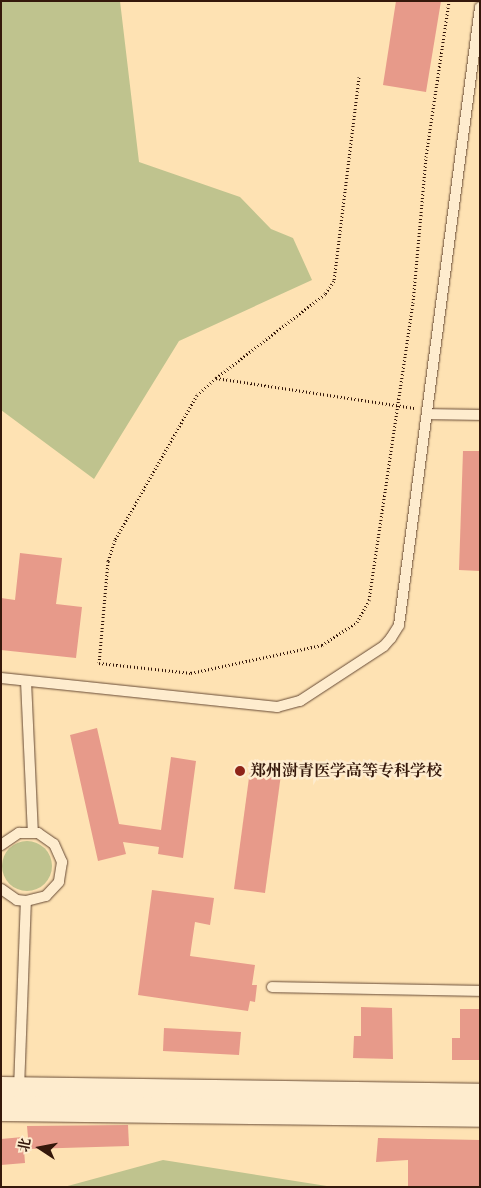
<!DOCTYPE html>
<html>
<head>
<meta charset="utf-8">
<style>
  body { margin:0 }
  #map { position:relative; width:481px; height:1188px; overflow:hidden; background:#fee2b3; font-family:"IM FELL French Canon","Noto Serif SC",serif }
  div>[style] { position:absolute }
  .green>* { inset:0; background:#bfc38e }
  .round { border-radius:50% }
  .building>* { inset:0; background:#e79a8a }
  .path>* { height:3px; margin-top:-1.5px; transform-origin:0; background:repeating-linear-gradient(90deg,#35180b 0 1px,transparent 0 3.5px) }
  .roads { filter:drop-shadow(0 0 1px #674a35) drop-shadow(0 0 1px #674a35) }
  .service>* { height:10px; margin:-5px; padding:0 5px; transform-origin:5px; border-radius:5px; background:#feecce }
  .tertiary>* { height:25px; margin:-12.5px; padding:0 12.5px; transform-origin:12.5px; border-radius:12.5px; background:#feecce }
  .dots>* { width:14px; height:14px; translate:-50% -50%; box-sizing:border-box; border:2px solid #feecce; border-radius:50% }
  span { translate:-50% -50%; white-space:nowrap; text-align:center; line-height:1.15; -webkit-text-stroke:5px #feecce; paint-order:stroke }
  .poi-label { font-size:16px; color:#35180b; font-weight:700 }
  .left { translate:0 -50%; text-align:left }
  .frame { position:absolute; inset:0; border:2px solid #35180b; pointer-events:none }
  .north { position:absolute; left:15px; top:1123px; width:50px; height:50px; -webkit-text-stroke:4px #feecce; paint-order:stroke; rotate:281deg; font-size:14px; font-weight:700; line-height:20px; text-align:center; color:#35180b }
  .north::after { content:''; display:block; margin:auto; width:18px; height:22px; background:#35180b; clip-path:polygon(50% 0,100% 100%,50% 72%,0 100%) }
</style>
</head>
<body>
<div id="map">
  <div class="green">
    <i style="clip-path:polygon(1px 1px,120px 1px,139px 162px,240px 197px,271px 229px,293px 238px,312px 280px,179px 341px,94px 479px,1px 410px)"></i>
    <i class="round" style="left:2px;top:841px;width:50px;height:50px"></i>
    <i style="clip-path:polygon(163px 1160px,333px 1187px,64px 1187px)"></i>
  </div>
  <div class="building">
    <i style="clip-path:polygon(396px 1px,441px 1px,426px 92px,383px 85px)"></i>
    <i style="clip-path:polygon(463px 451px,480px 451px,480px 571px,459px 570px)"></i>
    <i style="clip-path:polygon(20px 553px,62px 558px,56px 604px,82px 607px,76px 658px,1px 650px,1px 598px,15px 600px)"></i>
    <i style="clip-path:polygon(97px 728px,119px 824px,161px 830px,171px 757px,196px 761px,183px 858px,158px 854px,159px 847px,123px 842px,126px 854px,98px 861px,70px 735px)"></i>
    <i style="clip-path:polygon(251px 763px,282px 767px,265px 893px,234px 889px)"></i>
    <i style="clip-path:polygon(152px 890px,214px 898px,210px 925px,195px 922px,190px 956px,255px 965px,252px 985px,257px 985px,255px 1002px,250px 1001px,248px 1011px,138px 995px)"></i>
    <i style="clip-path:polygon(361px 1007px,392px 1008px,393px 1059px,353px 1058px,354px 1036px,361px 1036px)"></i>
    <i style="clip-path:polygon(460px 1009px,480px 1009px,480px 1060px,452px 1060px,452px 1038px,460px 1038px)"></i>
    <i style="clip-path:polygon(164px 1028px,241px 1032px,239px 1055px,163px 1051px)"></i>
    <i style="clip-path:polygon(128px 1125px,129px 1146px,29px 1149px,27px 1126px)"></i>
    <i style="clip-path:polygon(23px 1137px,25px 1163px,1px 1165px,1px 1139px)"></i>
    <i style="clip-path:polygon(378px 1138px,480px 1140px,480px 1187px,408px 1187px,408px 1160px,376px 1162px)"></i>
  </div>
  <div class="path">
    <i style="left:359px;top:77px;width:206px;rotate:97deg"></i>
    <i style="left:334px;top:281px;width:16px;rotate:125deg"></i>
    <i style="left:325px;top:294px;width:138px;rotate:142.4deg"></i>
    <i style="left:216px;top:378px;width:25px;rotate:138deg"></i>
    <i style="left:197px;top:395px;width:167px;rotate:119.5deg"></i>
    <i style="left:115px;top:540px;width:22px;rotate:108deg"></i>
    <i style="left:108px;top:561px;width:102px;rotate:95deg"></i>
    <i style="left:99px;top:663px;width:93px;rotate:6.2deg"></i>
    <i style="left:191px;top:673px;width:134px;rotate:-12.1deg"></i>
    <i style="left:322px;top:645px;width:42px;rotate:-33.3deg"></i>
    <i style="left:357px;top:622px;width:25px;rotate:-61deg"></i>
    <i style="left:369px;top:600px;width:300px;rotate:-81.6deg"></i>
    <i style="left:413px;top:303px;width:147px;rotate:-84.9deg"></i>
    <i style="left:426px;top:157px;width:158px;rotate:-81.6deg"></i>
    <i style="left:216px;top:378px;width:201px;rotate:8.6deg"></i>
  </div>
  <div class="roads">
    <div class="service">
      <i style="left:427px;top:414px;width:53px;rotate:1.1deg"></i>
      <i style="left:1px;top:678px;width:278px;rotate:6deg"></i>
      <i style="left:277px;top:707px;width:24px;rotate:-15deg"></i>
      <i style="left:300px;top:701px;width:100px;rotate:-33.2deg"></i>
      <i style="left:384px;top:646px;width:11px;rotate:-49deg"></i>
      <i style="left:391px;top:638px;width:15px;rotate:-58deg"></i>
      <i style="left:399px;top:625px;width:623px;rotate:-82.53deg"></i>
      <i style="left:26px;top:681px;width:152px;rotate:87.4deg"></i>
      <i style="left:1px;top:845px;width:22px;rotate:-34deg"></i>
      <i style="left:19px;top:833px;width:19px"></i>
      <i style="left:38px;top:833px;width:19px;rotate:35deg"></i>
      <i style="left:54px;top:844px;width:20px;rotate:66deg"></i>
      <i style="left:62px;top:862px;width:20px;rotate:99deg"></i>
      <i style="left:59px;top:882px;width:19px;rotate:133deg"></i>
      <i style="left:46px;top:896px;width:21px;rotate:166deg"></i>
      <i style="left:26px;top:901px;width:9px;rotate:-174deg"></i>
      <i style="left:17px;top:900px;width:19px;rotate:-145deg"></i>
      <i style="left:272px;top:987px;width:208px;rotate:1.1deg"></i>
      <i style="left:19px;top:1089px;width:188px;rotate:-87.9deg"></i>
    </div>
    <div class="tertiary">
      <i style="left:1px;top:1089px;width:479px;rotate:0.8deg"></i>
      <i style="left:1px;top:1108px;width:479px;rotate:0.7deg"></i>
    </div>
  </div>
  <div class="dots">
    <i style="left:240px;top:771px;background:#8f2418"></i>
  </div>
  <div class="poi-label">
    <span class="left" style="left:250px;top:771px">郑州澍青医学高等专科学校</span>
  </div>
  <div class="frame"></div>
  <div class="north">北</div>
</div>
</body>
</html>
